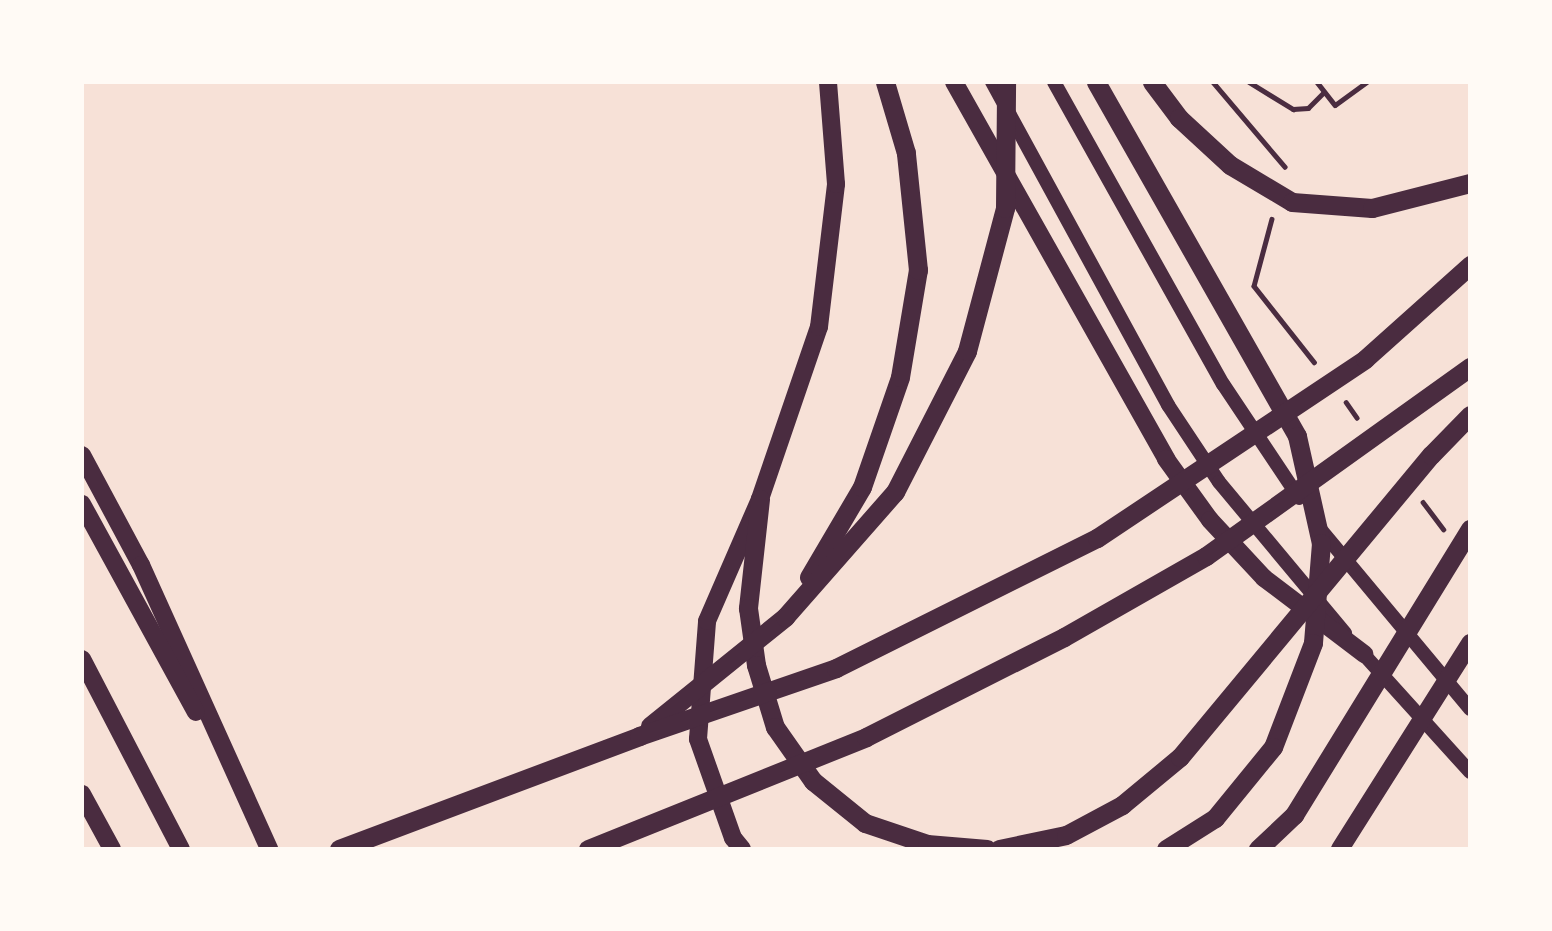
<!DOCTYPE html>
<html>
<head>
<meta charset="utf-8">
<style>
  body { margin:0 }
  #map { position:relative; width:1552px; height:931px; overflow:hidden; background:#f7e1d7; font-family:Manrope,sans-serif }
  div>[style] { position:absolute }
  .path>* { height:4.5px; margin:-2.25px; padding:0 2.25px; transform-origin:2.25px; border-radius:2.25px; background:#4a2c40 }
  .secondary>* { height:14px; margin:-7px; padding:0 7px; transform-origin:7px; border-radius:7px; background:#4a2c40 }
  .primary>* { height:18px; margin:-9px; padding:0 9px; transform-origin:9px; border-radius:9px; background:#4a2c40 }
  .trunk>* { height:19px; margin:-9.5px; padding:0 9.5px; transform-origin:9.5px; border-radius:9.5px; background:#4a2c40 }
  span { translate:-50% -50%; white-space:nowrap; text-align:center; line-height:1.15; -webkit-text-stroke:7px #fffaf5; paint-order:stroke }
  .frame { position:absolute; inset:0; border:84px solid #fffaf5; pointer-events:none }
</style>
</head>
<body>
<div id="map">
  <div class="path">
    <i style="left:1213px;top:82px;width:111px;rotate:49.7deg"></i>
    <i style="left:1249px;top:82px;width:52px;rotate:31.5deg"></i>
    <i style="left:1293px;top:109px;width:15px;rotate:-4deg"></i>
    <i style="left:1308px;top:108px;width:21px;rotate:-45deg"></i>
    <i style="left:1317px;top:82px;width:29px;rotate:52deg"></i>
    <i style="left:1335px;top:105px;width:39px;rotate:-36deg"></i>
    <i style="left:1272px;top:219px;width:69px;rotate:105deg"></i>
    <i style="left:1254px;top:286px;width:97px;rotate:51.7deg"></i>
    <i style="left:1346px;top:402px;width:19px;rotate:55deg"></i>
    <i style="left:1423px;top:502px;width:34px;rotate:53deg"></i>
  </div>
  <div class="secondary">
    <i style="left:992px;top:82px;width:368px;rotate:61.4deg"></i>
    <i style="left:1168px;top:405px;width:92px;rotate:56.5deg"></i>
    <i style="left:1219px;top:482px;width:197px;rotate:50.2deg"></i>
    <i style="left:1054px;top:82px;width:346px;rotate:60.8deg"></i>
    <i style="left:1223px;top:384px;width:137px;rotate:56.3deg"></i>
    <i style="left:1321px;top:530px;width:233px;rotate:50.2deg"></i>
    <i style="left:1358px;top:648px;width:167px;rotate:47.9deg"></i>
  </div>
  <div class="primary">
    <i style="left:954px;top:82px;width:433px;rotate:60.6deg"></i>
    <i style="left:1166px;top:459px;width:75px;rotate:54.2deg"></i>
    <i style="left:1210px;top:520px;width:79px;rotate:47deg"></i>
    <i style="left:1264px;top:578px;width:126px;rotate:37.2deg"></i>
    <i style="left:82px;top:455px;width:125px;rotate:61.8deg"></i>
    <i style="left:141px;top:565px;width:312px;rotate:65.7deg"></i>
    <i style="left:82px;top:504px;width:237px;rotate:61.3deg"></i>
    <i style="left:82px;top:659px;width:214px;rotate:62.5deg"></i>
    <i style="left:82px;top:794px;width:63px;rotate:61.4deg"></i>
    <i style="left:742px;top:849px;width:14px;rotate:-129deg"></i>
    <i style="left:733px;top:838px;width:105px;rotate:-109.5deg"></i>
    <i style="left:698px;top:739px;width:118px;rotate:-85.6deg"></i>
    <i style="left:707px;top:621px;width:133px;rotate:-66.5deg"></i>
    <i style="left:760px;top:499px;width:182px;rotate:-71.1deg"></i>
    <i style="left:819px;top:327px;width:144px;rotate:-83.2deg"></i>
    <i style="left:836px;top:184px;width:102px;rotate:-94.5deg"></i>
    <i style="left:1340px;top:849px;width:244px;rotate:-57.7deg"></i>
  </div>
  <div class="trunk">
    <i style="left:1096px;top:82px;width:407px;rotate:60.4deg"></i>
    <i style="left:1297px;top:436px;width:110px;rotate:77.4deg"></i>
    <i style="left:1321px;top:543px;width:100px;rotate:94.6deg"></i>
    <i style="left:1313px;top:643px;width:111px;rotate:111deg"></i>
    <i style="left:1273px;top:747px;width:92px;rotate:129.2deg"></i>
    <i style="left:1215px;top:818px;width:58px;rotate:147.7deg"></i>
    <i style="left:1152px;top:82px;width:45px;rotate:53.1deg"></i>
    <i style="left:1179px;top:118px;width:69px;rotate:42.7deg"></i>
    <i style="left:1230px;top:165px;width:72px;rotate:30.8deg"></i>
    <i style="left:1292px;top:202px;width:80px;rotate:4.3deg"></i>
    <i style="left:1372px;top:208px;width:101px;rotate:-14.3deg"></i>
    <i style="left:760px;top:499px;width:110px;rotate:96.3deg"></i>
    <i style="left:748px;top:608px;width:58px;rotate:82deg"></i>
    <i style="left:756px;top:665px;width:65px;rotate:73deg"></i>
    <i style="left:775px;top:727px;width:66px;rotate:54.9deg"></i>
    <i style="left:813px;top:781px;width:67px;rotate:38.9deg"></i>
    <i style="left:865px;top:823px;width:65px;rotate:18.7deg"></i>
    <i style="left:927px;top:844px;width:60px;rotate:4.8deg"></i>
    <i style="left:809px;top:577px;width:104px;rotate:-59.5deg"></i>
    <i style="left:862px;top:487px;width:116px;rotate:-70.9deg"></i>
    <i style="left:900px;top:377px;width:109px;rotate:-80.5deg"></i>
    <i style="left:918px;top:270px;width:118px;rotate:-95.9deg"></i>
    <i style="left:906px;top:153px;width:74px;rotate:-106.5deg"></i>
    <i style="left:650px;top:726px;width:174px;rotate:-38.9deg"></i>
    <i style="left:785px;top:617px;width:167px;rotate:-48.7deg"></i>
    <i style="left:895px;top:492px;width:158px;rotate:-62.9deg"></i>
    <i style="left:967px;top:351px;width:148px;rotate:-75.1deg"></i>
    <i style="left:1005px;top:208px;width:126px;rotate:-89.5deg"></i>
    <i style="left:339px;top:849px;width:321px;rotate:-20.6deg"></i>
    <i style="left:639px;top:736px;width:208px;rotate:-19deg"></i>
    <i style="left:836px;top:668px;width:292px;rotate:-26.5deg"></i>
    <i style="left:1097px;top:538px;width:322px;rotate:-33.7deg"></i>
    <i style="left:1365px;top:359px;width:141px;rotate:-41.8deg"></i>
    <i style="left:588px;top:849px;width:300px;rotate:-21.9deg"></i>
    <i style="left:866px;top:737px;width:222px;rotate:-26.8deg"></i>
    <i style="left:1064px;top:637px;width:163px;rotate:-29.7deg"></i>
    <i style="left:1206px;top:556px;width:325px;rotate:-35.6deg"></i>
    <i style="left:999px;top:849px;width:68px;rotate:-11.8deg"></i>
    <i style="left:1066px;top:835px;width:64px;rotate:-28.2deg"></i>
    <i style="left:1122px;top:805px;width:75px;rotate:-39.6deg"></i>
    <i style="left:1180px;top:757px;width:393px;rotate:-50.3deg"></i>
    <i style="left:1431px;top:455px;width:56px;rotate:-45.7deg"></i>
    <i style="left:1258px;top:849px;width:50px;rotate:-43.4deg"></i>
    <i style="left:1294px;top:815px;width:336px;rotate:-58.4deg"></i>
  </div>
  <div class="frame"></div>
</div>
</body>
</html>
